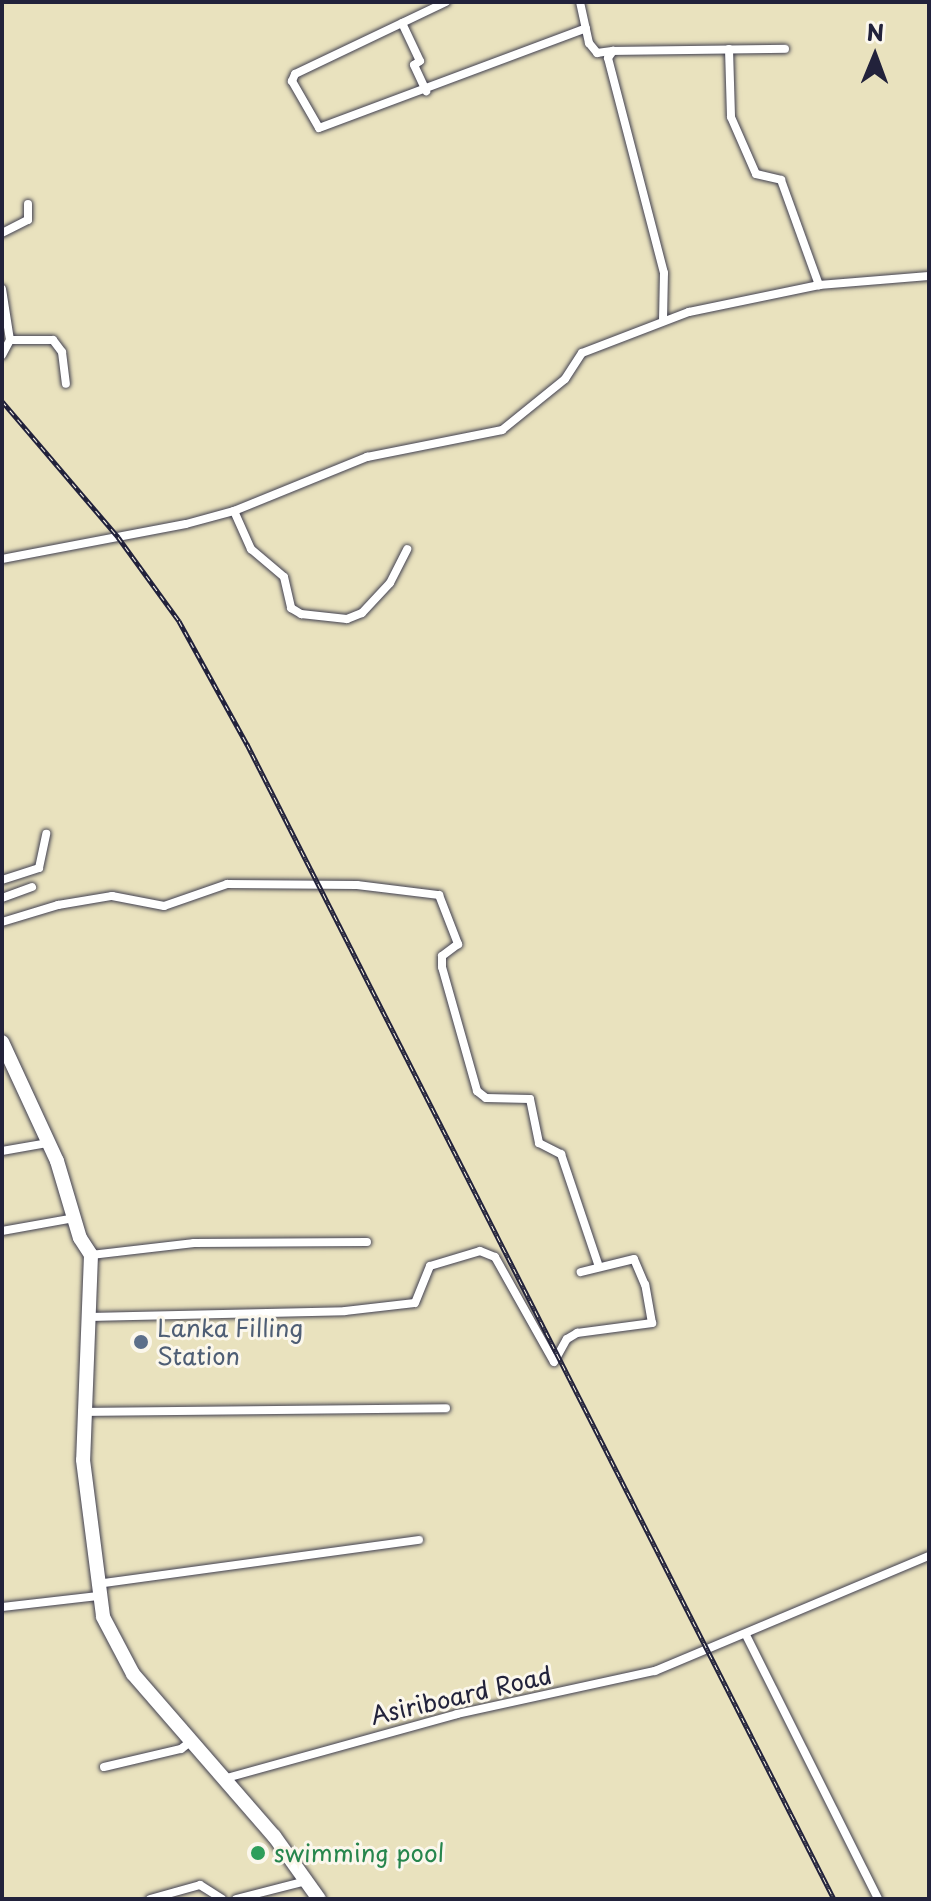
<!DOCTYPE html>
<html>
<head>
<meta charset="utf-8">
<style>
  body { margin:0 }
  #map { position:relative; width:931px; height:1901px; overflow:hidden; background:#e9e2be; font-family:"Playpen Sans",sans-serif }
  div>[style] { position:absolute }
  .roads { filter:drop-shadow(0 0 2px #403f4f) drop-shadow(0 0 2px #403f4f) }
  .minor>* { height:8px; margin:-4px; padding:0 4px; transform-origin:4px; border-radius:4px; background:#fff }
  .trunk>* { height:14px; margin:-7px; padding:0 7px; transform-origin:7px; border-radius:7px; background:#fff }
  .rail>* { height:5px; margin-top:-2.5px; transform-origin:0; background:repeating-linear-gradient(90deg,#fbf7ec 0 6px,#22223b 0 12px); box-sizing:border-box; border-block:2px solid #22223b }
  .dots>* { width:22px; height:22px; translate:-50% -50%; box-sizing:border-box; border:4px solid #fbf7ec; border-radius:50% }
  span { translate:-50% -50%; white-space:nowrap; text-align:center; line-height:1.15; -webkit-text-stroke:6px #fbf7ec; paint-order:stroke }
  .service-label { font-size:24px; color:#4e5e75 }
  .left { translate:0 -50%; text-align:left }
  .street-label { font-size:24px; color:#22223b }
  .leisure-label { font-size:24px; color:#27864d }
  .frame { position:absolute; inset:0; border:4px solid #22223b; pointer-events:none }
  .north { position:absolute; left:835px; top:16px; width:80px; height:80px; -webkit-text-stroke:6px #fbf7ec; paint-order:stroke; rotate:1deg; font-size:22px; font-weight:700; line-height:32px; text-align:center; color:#22223b }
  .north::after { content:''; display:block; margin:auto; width:28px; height:36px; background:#22223b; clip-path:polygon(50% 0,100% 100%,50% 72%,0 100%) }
</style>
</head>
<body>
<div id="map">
  <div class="roads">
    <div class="minor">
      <i style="left:446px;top:2px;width:167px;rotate:154.5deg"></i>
      <i style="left:295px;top:74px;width:8px;rotate:113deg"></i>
      <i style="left:292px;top:81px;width:54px;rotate:60.1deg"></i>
      <i style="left:319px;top:128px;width:285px;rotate:-20.5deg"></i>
      <i style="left:580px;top:2px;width:42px;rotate:77.6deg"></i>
      <i style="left:589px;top:43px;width:13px;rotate:51deg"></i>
      <i style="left:597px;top:53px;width:15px;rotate:-8deg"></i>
      <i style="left:402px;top:23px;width:42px;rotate:64.7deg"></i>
      <i style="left:420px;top:61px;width:7px;rotate:146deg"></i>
      <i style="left:414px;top:65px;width:29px;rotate:65deg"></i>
      <i style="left:729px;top:49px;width:68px;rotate:88.3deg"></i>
      <i style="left:731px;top:117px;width:62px;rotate:66.3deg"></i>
      <i style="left:756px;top:174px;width:26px;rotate:13deg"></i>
      <i style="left:781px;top:180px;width:112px;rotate:70.1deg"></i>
      <i style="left:2px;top:233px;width:29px;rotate:-27deg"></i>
      <i style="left:28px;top:220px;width:16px;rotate:-90deg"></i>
      <i style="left:2px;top:289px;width:52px;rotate:81.1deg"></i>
      <i style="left:10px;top:340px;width:17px;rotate:118deg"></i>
      <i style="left:663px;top:320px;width:47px;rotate:-88.8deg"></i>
      <i style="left:664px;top:273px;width:222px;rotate:-104.6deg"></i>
      <i style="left:608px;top:58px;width:9px;rotate:-54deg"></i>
      <i style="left:613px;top:51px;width:172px;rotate:-0.7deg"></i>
      <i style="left:10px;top:340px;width:43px"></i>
      <i style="left:53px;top:340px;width:15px;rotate:53deg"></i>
      <i style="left:62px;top:352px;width:32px;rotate:83deg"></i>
      <i style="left:234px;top:511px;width:42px;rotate:65.9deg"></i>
      <i style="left:251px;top:549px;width:43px;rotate:40.3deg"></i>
      <i style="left:284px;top:577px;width:32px;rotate:77deg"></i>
      <i style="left:291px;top:608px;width:12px;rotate:31deg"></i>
      <i style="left:301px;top:614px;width:46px;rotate:6.2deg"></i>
      <i style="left:347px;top:619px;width:16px;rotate:-22deg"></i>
      <i style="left:362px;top:613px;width:41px;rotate:-47deg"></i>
      <i style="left:390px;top:583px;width:38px;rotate:-63deg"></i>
      <i style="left:2px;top:559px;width:187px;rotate:-10.8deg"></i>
      <i style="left:186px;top:524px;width:50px;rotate:-15.2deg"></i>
      <i style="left:234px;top:511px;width:144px;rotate:-22.1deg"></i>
      <i style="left:367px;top:457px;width:138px;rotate:-11.3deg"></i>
      <i style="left:502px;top:430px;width:81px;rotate:-39deg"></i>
      <i style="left:565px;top:379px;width:31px;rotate:-57deg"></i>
      <i style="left:582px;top:353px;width:115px;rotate:-21deg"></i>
      <i style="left:689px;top:312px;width:133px;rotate:-11.7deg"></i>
      <i style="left:819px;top:285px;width:110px;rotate:-4.7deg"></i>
      <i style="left:2px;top:880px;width:39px;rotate:-18deg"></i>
      <i style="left:39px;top:868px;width:35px;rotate:-78deg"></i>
      <i style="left:2px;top:898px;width:32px;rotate:-20deg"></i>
      <i style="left:2px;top:922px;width:59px;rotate:-16.9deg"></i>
      <i style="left:58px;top:905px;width:55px;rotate:-9.5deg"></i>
      <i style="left:112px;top:896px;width:53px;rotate:10.9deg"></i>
      <i style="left:164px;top:906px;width:67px;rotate:-19.2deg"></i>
      <i style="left:227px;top:884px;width:130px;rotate:0.4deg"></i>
      <i style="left:357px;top:885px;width:83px;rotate:7deg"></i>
      <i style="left:439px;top:895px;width:53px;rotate:68.8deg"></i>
      <i style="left:458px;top:944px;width:20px;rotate:143deg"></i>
      <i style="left:442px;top:956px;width:11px;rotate:90deg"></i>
      <i style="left:442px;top:967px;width:129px;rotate:74.2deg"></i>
      <i style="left:477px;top:1091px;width:11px;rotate:38deg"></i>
      <i style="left:486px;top:1098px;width:44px;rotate:1.3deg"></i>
      <i style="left:530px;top:1099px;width:45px;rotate:78.4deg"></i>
      <i style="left:539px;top:1143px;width:25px;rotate:27deg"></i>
      <i style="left:561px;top:1154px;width:119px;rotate:71.4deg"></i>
      <i style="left:2px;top:1151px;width:47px;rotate:-9.9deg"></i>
      <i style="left:2px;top:1231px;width:73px;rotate:-10.2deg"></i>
      <i style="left:91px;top:1255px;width:104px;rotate:-6.6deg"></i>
      <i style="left:194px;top:1243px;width:173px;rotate:-0.3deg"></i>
      <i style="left:89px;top:1317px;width:256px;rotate:-1.3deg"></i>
      <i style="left:345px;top:1311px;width:70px;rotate:-6.5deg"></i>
      <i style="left:415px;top:1303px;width:40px;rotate:-68deg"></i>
      <i style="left:430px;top:1266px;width:52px;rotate:-16.7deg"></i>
      <i style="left:480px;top:1251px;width:16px;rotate:22deg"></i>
      <i style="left:495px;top:1257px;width:120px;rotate:60.7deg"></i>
      <i style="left:554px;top:1362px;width:26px;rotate:-61deg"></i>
      <i style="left:567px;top:1339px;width:12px;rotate:-31deg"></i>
      <i style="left:577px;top:1333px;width:76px;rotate:-7.6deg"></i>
      <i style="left:652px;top:1323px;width:39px;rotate:-100deg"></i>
      <i style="left:645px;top:1285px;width:28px;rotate:-113deg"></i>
      <i style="left:634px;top:1259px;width:55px;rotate:166.2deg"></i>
      <i style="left:82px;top:1412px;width:364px;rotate:-0.6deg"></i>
      <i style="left:97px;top:1584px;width:325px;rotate:-7.8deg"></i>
      <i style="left:2px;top:1607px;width:97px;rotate:-6.5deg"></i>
      <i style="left:746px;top:1635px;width:295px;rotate:63.4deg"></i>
      <i style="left:104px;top:1767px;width:79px;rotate:-13.2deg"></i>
      <i style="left:181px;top:1749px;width:11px;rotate:-38deg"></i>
      <i style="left:223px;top:1779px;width:243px;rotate:-15.5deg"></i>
      <i style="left:457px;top:1714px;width:203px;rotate:-12.3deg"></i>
      <i style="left:655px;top:1671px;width:297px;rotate:-22.8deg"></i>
      <i style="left:150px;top:1899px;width:52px;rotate:-15.6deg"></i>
      <i style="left:200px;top:1885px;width:26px;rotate:32deg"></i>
      <i style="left:236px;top:1899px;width:72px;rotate:-14.4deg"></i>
    </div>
    <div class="trunk">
      <i style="left:2px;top:1042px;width:131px;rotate:65.2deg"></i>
      <i style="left:57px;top:1161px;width:80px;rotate:73.4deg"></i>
      <i style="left:80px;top:1238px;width:20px;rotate:57deg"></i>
      <i style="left:91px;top:1255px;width:205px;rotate:92.2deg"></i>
      <i style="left:83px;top:1460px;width:158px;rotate:82.7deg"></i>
      <i style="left:103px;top:1617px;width:64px;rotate:62.2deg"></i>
      <i style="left:133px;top:1674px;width:215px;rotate:49deg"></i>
      <i style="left:274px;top:1836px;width:77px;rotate:54.5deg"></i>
    </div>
  </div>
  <div class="rail">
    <i style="left:2px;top:401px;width:179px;rotate:49.5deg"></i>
    <i style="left:118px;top:537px;width:104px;rotate:54deg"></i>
    <i style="left:179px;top:621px;width:141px;rotate:61.1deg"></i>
    <i style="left:247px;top:744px;width:1296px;rotate:63.06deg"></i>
  </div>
  <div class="dots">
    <i style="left:141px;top:1342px;background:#5c6f8a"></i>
    <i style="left:258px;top:1853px;background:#2e9e5b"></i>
  </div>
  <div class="service-label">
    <span class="left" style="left:157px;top:1342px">Lanka Filling<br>Station</span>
  </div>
  <div class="street-label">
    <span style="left:461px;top:1695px;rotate:-13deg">Asiriboard Road</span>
  </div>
  <div class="leisure-label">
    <span class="left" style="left:274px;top:1853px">swimming pool</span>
  </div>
  <div class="frame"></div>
  <div class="north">N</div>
</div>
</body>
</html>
